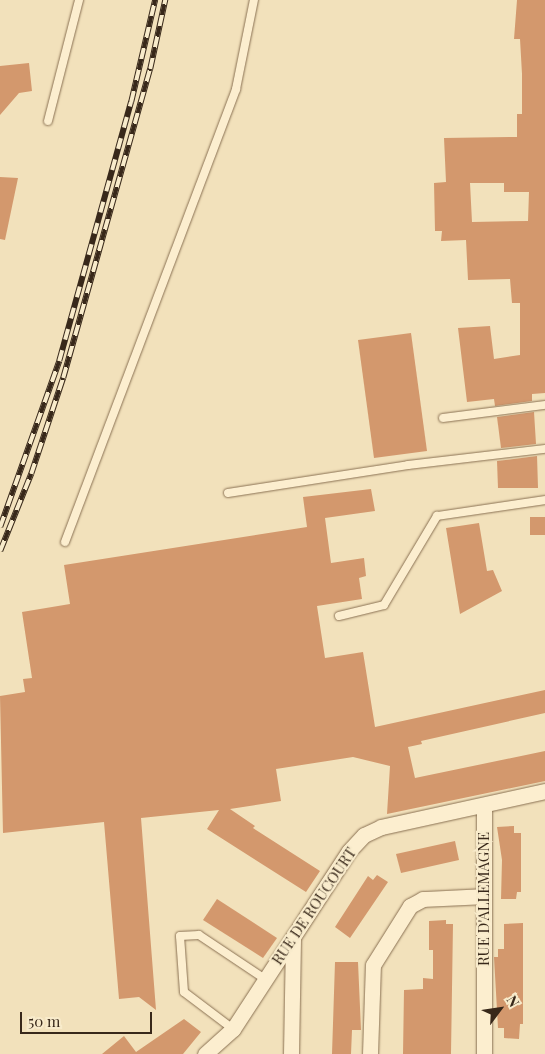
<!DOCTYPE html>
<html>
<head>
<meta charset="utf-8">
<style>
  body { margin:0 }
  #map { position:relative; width:545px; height:1054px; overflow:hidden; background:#f2e1bb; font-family:"Playfair Display",serif }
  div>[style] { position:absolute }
  .building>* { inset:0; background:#d3986d }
  .roads { filter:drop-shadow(0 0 1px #8a7153) drop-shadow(0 0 1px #8a7153) }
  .service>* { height:8px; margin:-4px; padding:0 4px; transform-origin:4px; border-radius:4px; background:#fceecf }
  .minor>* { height:15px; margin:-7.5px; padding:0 7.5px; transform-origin:7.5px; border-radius:7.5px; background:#fceecf }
  .rail>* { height:5.5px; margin-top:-2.75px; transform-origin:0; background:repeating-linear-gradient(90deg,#f8ebcb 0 11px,#38281a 0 22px); box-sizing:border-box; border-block:1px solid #38281a }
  span { translate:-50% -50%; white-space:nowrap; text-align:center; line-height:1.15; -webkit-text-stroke:4px #f8ebcb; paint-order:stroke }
  .street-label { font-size:15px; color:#38281a }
  .north { position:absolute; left:475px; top:984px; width:50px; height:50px; -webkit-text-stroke:4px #f8ebcb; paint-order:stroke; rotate:59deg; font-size:14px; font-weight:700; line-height:20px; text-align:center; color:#38281a }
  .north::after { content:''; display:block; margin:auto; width:18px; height:22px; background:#38281a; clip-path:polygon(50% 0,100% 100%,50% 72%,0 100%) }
  .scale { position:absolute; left:20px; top:1012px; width:132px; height:22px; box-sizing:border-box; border:2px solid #38281a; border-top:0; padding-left:6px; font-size:15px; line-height:18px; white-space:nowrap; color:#38281a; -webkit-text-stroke:4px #f8ebcb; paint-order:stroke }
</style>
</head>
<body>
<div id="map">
  <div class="building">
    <i style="clip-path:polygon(evenodd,517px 0,545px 0,545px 393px,532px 394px,532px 401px,495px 406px,494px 399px,467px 402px,458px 328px,490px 326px,494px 359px,520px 355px,520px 303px,512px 303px,510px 279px,468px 280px,466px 240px,441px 241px,442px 231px,435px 231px,434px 183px,446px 182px,444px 138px,517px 137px,517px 114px,522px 114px,522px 74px,520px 39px,514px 39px,517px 0,470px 183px,504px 183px,504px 192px,529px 192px,528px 221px,472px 222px,470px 183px)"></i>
    <i style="clip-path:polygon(29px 63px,32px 91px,19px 93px,0 115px,0 66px)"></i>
    <i style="clip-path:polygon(0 177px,18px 178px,5px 240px,0 239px)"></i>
    <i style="clip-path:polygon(411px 333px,427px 451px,374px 458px,358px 340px)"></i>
    <i style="clip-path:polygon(534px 412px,536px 444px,501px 448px,497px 417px)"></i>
    <i style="clip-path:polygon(537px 456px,538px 488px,498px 488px,497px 461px)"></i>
    <i style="clip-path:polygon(371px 489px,375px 511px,325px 518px,331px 563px,364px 558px,366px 576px,359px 578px,362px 599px,317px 606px,325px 658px,363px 652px,375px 727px,545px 690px,545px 713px,421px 741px,422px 744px,408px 747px,415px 778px,545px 751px,545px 781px,387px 814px,390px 766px,353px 757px,276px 769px,281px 801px,230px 809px,255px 826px,253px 828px,320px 871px,306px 892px,207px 829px,219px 810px,141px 818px,156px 1010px,139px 997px,119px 999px,104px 822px,3px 833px,0 696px,25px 692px,23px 679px,32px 678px,22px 612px,70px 604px,64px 565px,307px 527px,303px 497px)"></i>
    <i style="clip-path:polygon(530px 517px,545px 517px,545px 535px,530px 535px)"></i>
    <i style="clip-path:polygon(479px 523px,487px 571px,493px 570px,502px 591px,460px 614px,446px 528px)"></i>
    <i style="clip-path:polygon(514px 826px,514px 833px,521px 833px,521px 892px,517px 892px,516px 899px,501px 899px,502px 860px,497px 827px)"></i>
    <i style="clip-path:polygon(455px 841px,459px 860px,401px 873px,396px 854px)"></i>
    <i style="clip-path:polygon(377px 875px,388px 882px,350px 938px,335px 927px,368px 876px,373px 880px)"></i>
    <i style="clip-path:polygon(217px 899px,277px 938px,263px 958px,203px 920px)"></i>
    <i style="clip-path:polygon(446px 920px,446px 924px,453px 924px,451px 1054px,403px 1054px,404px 990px,423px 989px,423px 978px,433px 979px,433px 950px,429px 950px,429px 921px)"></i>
    <i style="clip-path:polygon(523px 923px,523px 1024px,520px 1024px,519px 1039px,504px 1038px,504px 1028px,498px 1028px,494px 957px,498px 957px,498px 949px,504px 949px,504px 924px)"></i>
    <i style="clip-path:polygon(335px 962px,358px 962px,361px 1030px,352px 1030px,351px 1054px,332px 1054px)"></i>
    <i style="clip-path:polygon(184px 1019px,201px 1032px,183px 1054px,102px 1054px,124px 1036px,136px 1052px)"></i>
  </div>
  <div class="roads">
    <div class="service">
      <i style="left:48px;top:121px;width:125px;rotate:-75.6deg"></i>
      <i style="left:443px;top:418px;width:103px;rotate:-7.3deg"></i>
      <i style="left:228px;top:493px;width:182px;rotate:-8.8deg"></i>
      <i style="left:408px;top:465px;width:138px;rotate:-6.7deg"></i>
      <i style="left:65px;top:542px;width:484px;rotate:-69.3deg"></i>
      <i style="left:236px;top:89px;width:91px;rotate:-78.6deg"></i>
      <i style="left:339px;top:616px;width:46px;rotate:-13.7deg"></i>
      <i style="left:384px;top:605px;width:104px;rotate:-59.2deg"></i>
      <i style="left:437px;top:516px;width:109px;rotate:-8.4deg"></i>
      <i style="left:233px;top:1029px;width:61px;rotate:-142.9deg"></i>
      <i style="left:184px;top:992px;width:56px;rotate:-94.1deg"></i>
      <i style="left:180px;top:936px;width:19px;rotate:-3deg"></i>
      <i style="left:199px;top:935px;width:79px;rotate:33.7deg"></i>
    </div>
    <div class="minor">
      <i style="left:205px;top:1054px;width:38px;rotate:-42deg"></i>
      <i style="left:233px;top:1029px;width:212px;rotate:-56.9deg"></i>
      <i style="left:349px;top:851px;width:22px;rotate:-47deg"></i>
      <i style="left:364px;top:835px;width:19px;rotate:-25deg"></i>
      <i style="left:381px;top:827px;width:168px;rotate:-12.4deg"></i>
      <i style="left:291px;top:1054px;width:117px;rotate:-89deg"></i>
      <i style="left:370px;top:1054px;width:89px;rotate:-88.1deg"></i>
      <i style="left:373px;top:965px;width:70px;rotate:-57.9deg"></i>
      <i style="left:410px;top:906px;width:15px;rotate:-28deg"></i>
      <i style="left:423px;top:899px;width:61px;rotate:-2.8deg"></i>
      <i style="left:484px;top:1054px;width:249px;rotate:-90deg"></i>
    </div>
  </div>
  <div class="rail">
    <i style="left:0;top:527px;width:176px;rotate:-70.4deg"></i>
    <i style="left:59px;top:361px;width:269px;rotate:-74.5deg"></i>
    <i style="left:131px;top:102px;width:105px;rotate:-76.8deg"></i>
    <i style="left:0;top:551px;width:83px;rotate:-68.1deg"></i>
    <i style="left:31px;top:474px;width:101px;rotate:-71.6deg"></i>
    <i style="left:63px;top:378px;width:321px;rotate:-74.3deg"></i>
    <i style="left:150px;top:69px;width:71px;rotate:-77.7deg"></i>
  </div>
  <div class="street-label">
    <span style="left:484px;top:899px;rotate:-90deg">RUE D'ALLEMAGNE</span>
    <span style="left:314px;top:906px;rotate:-56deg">RUE DE ROUCOURT</span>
  </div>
  <div class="north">N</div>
  <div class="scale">50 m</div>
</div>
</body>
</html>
